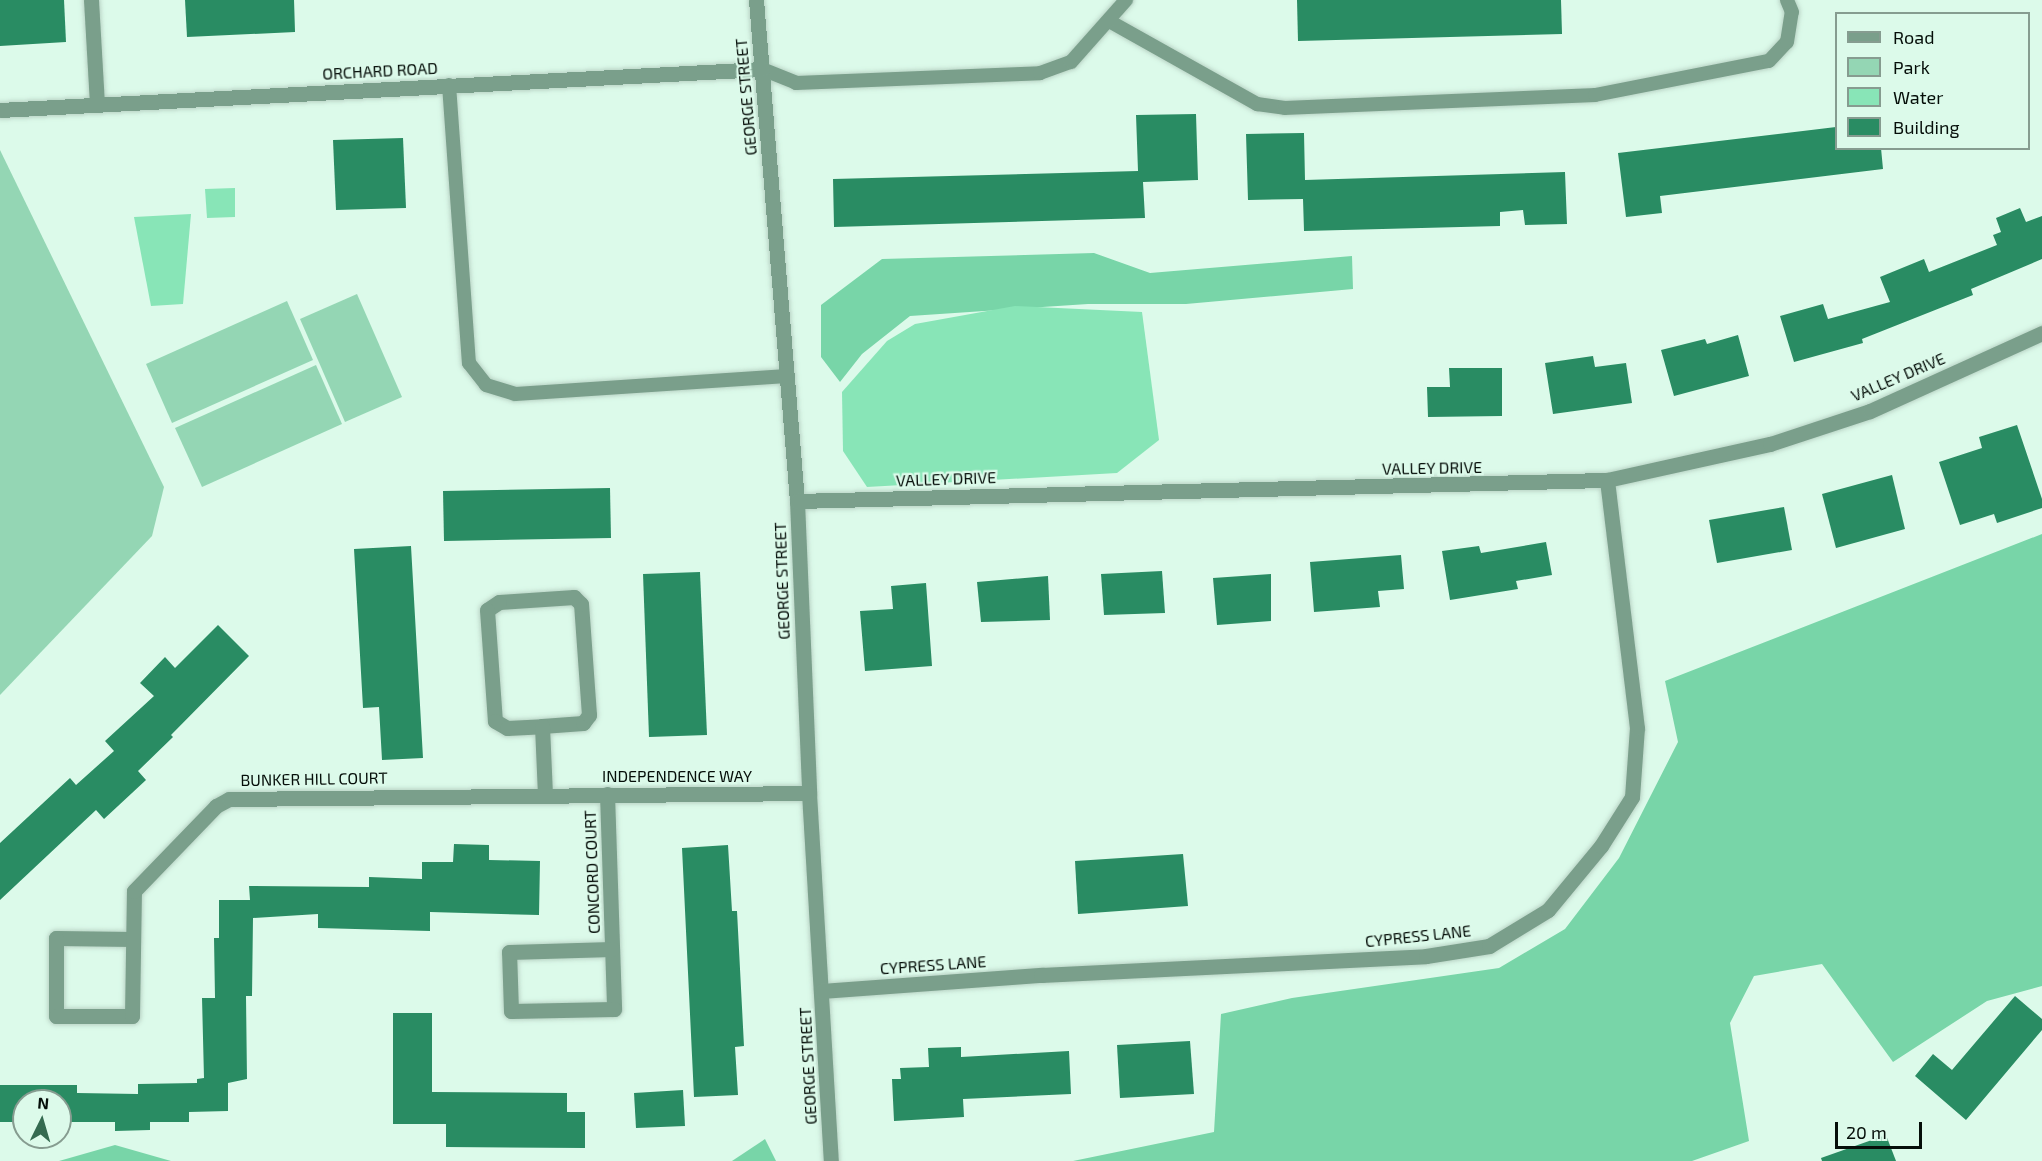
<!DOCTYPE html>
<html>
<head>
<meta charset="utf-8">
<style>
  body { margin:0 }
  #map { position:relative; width:2042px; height:1161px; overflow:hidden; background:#dcfaea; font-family:"Exo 2",sans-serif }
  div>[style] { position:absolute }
  .green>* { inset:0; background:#94d6b4 }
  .forest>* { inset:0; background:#78d5a8 }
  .water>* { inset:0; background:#88e5b7 }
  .building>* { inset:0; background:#298c63 }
  .roads { filter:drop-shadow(0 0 2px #bad4c6) drop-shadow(0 0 2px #bad4c6) }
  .lane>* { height:14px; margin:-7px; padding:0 7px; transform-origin:7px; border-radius:7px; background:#7a9f8b }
  .street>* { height:15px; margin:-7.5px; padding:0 7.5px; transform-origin:7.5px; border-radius:7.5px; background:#7a9f8b }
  span { translate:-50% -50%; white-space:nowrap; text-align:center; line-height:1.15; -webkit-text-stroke:4.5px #dcfaea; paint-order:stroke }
  .street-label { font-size:16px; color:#050e09 }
  .legend { position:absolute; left:1835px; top:12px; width:195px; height:138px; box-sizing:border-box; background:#dcfaea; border:2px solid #869c90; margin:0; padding:8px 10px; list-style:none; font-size:18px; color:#050e09 }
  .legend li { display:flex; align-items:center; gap:12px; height:30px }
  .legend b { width:30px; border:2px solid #869c90 }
  .north { position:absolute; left:12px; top:1089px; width:60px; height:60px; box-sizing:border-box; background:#dcfaea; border:2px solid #869c90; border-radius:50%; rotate:5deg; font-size:16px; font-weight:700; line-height:24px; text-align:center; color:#050e09 }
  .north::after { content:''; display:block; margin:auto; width:21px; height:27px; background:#346a50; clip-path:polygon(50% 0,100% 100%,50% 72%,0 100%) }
  .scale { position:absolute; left:1835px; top:1122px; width:87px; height:27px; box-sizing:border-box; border:3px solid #050e09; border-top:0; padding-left:8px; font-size:18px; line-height:21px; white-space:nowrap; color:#050e09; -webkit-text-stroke:4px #dcfaea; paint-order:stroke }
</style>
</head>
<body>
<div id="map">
  <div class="green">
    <i style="clip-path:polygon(0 150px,164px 487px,152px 536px,0 695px)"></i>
    <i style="clip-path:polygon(357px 294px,402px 397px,345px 422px,300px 319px)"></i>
    <i style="clip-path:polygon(287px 301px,313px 360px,172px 423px,146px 364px)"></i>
    <i style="clip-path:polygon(316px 365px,342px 424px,202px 487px,175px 428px)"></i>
  </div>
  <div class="forest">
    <i style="clip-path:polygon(1094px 253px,1150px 273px,1352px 256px,1353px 289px,1186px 304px,1088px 304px,910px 316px,862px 354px,840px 382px,821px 357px,821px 305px,882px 259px)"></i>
    <i style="clip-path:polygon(2042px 534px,2042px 986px,1987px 1001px,1893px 1062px,1822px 964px,1754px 976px,1730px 1023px,1749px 1141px,1692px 1161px,1073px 1161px,1214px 1132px,1221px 1014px,1292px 998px,1499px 968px,1565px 929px,1619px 858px,1678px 742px,1665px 681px)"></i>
    <i style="clip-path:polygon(765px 1139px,776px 1161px,732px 1161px)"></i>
    <i style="clip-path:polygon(115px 1145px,171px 1161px,59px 1161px)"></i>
  </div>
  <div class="water">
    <i style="clip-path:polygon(235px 188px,235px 217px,207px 218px,205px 189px)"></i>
    <i style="clip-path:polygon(191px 214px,183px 304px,151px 306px,134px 217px)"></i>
    <i style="clip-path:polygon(1015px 306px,1142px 312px,1159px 440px,1117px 473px,867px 487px,843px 451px,842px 392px,887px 341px,915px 324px)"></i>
  </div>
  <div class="building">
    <i style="clip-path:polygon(0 0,64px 0,66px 42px,0 46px)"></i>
    <i style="clip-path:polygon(185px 0,294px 0,295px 32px,187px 37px)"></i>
    <i style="clip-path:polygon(1297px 0,1561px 0,1562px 34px,1298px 41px)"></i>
    <i style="clip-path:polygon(1196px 114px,1198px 180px,1143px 182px,1145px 218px,834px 227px,833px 179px,1138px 171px,1136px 115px)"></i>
    <i style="clip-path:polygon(1836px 127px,1836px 148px,1881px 148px,1883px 169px,1660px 196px,1662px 213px,1626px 217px,1618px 153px)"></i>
    <i style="clip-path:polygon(1304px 133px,1305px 180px,1565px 172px,1567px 224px,1525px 225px,1523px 210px,1500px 212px,1500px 226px,1304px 231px,1303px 199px,1248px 200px,1246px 134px)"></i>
    <i style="clip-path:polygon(403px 138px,406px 208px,336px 210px,333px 140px)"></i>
    <i style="clip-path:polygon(2020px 208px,2026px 222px,2042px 216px,2042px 259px,1971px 289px,1973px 295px,1862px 339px,1863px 343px,1794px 362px,1780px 316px,1823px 304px,1828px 319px,1890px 302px,1880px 277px,1924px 259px,1929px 272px,1997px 245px,1993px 235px,2001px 232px,1996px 218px)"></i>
    <i style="clip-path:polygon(1738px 335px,1749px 376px,1674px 396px,1661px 350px,1705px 339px,1707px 344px)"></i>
    <i style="clip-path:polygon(1593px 356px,1595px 367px,1626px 363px,1632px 403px,1553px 414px,1545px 363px)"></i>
    <i style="clip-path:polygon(1449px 368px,1502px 368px,1502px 416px,1428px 417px,1427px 387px,1450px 387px)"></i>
    <i style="clip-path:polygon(2017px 425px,2042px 499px,2042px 508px,1997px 523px,1994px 514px,1960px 525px,1939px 462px,1982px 448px,1979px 437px)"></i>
    <i style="clip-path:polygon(1892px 475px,1905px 529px,1836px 548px,1822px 494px)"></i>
    <i style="clip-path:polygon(610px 488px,611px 538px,444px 541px,443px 491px)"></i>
    <i style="clip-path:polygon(1784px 507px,1792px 550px,1717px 563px,1709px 520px)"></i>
    <i style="clip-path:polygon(1546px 542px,1552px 575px,1516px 581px,1518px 589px,1450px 600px,1442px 551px,1479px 546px,1481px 553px)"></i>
    <i style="clip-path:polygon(411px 546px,423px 758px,382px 760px,379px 707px,363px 708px,354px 549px)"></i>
    <i style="clip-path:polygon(1401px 555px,1404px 589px,1378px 591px,1380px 607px,1314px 612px,1310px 562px)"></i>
    <i style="clip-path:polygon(1162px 571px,1165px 613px,1104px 615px,1101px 574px)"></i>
    <i style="clip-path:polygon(700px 572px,707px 735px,649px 737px,643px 574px)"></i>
    <i style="clip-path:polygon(1271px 574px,1271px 621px,1217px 625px,1213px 578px)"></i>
    <i style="clip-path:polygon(1048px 576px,1050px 620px,981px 622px,977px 582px)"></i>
    <i style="clip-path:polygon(926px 583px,932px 666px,865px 671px,860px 611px,893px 609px,891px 586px)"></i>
    <i style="clip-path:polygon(218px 625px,249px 656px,171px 735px,173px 737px,138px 771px,146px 780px,104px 819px,96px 810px,0 900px,0 843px,70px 778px,76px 785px,114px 751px,105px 741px,154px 696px,140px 683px,165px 657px,175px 668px)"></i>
    <i style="clip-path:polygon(454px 844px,489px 845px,489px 860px,540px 861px,539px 915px,430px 912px,430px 931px,318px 928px,318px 914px,253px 918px,252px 996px,246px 996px,247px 1079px,228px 1083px,228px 1111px,189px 1112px,189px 1122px,150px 1122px,150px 1130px,115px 1131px,115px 1122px,60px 1122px,60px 1101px,24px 1101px,24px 1122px,0 1122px,0 1085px,77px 1085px,77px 1093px,138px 1094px,138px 1084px,197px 1083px,197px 1079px,204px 1078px,202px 998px,215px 998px,214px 938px,219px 938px,219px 900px,250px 900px,249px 886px,369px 887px,369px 877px,422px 879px,422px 862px,453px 862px)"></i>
    <i style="clip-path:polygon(728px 845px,732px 911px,737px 911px,744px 1046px,735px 1047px,738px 1095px,694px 1097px,682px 848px)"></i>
    <i style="clip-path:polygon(1183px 854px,1188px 906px,1078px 914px,1075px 861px)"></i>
    <i style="clip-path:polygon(2015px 996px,2042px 1019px,2042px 1030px,1966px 1120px,1915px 1076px,1933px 1054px,1952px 1070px)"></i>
    <i style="clip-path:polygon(393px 1013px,432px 1013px,432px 1092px,567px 1093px,567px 1112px,585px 1112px,585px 1148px,446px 1147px,446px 1124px,393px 1124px)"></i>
    <i style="clip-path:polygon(1190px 1041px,1194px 1094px,1120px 1098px,1117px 1045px)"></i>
    <i style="clip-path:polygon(961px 1047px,961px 1057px,1069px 1051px,1071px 1094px,963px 1099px,964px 1117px,894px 1121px,892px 1079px,901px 1079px,900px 1068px,929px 1067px,928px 1048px)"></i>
    <i style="clip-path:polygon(683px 1090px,685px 1126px,636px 1128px,634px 1093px)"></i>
    <i style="clip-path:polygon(1886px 1135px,1896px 1161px,1822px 1161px,1821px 1158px)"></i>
  </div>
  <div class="roads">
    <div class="lane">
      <i style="left:1109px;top:21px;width:170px;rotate:29.3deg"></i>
      <i style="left:1257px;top:104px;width:28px;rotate:8deg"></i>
      <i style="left:1285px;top:108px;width:310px;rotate:-2.4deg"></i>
      <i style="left:1595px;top:95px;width:177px;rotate:-11.1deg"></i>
      <i style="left:1769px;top:61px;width:26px;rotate:-47deg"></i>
      <i style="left:1787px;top:42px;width:30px;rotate:-81deg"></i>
      <i style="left:1792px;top:12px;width:13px;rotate:-113deg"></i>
      <i style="left:762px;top:69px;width:37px;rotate:22deg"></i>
      <i style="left:796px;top:83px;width:244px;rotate:-2.3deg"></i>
      <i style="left:1040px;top:73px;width:33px;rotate:-20deg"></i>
      <i style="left:1071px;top:62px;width:83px;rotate:-48.4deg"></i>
      <i style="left:449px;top:85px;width:279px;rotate:85.9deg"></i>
      <i style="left:469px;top:363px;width:28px;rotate:52deg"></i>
      <i style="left:486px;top:385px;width:30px;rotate:17deg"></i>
      <i style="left:515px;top:394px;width:273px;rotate:-3.8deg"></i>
    </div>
    <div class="street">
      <i style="left:91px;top:0;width:104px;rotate:86.7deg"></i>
      <i style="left:756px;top:0;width:503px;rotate:85.32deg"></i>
      <i style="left:797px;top:501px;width:292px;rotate:87.6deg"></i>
      <i style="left:809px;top:793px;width:369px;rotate:86.6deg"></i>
      <i style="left:0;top:110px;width:763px;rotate:-3.08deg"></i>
      <i style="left:797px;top:501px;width:810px;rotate:-1.49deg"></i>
      <i style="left:1607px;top:480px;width:167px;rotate:-12.5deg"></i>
      <i style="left:1770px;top:444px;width:105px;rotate:-18.3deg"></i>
      <i style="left:1870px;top:411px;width:189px;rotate:-24.4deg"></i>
      <i style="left:542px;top:726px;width:41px;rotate:-4.2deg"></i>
      <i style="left:583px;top:723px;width:10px;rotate:-53deg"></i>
      <i style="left:589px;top:715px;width:111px;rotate:-94.1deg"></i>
      <i style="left:581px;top:604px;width:10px;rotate:-135deg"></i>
      <i style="left:574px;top:597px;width:75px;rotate:176.2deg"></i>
      <i style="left:499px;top:602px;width:14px;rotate:146deg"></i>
      <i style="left:487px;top:610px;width:111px;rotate:85.9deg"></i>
      <i style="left:495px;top:721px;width:14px;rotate:30deg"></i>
      <i style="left:507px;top:728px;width:35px;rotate:-3deg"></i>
      <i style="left:542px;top:726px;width:69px;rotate:87.5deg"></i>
      <i style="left:607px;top:794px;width:215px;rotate:88.1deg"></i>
      <i style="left:614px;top:1009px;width:103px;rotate:178.9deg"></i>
      <i style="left:511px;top:1011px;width:59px;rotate:-91.9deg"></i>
      <i style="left:509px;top:952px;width:103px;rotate:-1.7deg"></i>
      <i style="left:133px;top:939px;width:77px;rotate:-179.3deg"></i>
      <i style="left:56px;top:938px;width:78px;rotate:90deg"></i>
      <i style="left:56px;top:1016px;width:76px"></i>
      <i style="left:132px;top:1016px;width:125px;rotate:-89.1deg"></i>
      <i style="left:134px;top:891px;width:118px;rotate:-46deg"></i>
      <i style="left:216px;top:806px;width:15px;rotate:-28deg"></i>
      <i style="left:229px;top:799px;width:580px;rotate:-0.59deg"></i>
      <i style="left:822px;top:991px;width:220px;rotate:-4.2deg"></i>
      <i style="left:1041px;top:975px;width:385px;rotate:-2.8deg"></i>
      <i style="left:1426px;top:956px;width:64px;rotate:-9deg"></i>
      <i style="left:1489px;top:946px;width:69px;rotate:-31.4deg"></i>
      <i style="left:1548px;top:910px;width:83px;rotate:-50.4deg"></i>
      <i style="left:1601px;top:846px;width:58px;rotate:-57.7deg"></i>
      <i style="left:1632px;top:797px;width:69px;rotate:-85.9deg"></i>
      <i style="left:1637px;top:728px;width:250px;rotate:-96.9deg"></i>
    </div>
  </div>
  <div class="street-label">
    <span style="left:380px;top:71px;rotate:-3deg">ORCHARD ROAD</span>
    <span style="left:746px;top:97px;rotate:-95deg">GEORGE STREET</span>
    <span style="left:1898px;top:377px;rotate:-23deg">VALLEY DRIVE</span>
    <span style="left:1432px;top:468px;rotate:-1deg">VALLEY DRIVE</span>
    <span style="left:946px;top:479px;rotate:-2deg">VALLEY DRIVE</span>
    <span style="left:782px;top:581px;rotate:-92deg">GEORGE STREET</span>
    <span style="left:677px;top:776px">INDEPENDENCE WAY</span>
    <span style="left:314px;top:779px;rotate:-1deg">BUNKER HILL COURT</span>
    <span style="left:592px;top:872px;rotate:-92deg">CONCORD COURT</span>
    <span style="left:1418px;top:936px;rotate:-6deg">CYPRESS LANE</span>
    <span style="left:933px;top:965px;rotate:-4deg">CYPRESS LANE</span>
    <span style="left:808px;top:1066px;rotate:-93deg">GEORGE STREET</span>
  </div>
  <ul class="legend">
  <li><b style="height:8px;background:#7a9f8b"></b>Road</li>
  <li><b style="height:16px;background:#94d6b4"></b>Park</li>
  <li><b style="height:16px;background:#88e5b7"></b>Water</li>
  <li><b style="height:16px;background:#298c63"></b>Building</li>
  </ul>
  <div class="north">N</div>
  <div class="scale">20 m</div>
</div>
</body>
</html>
